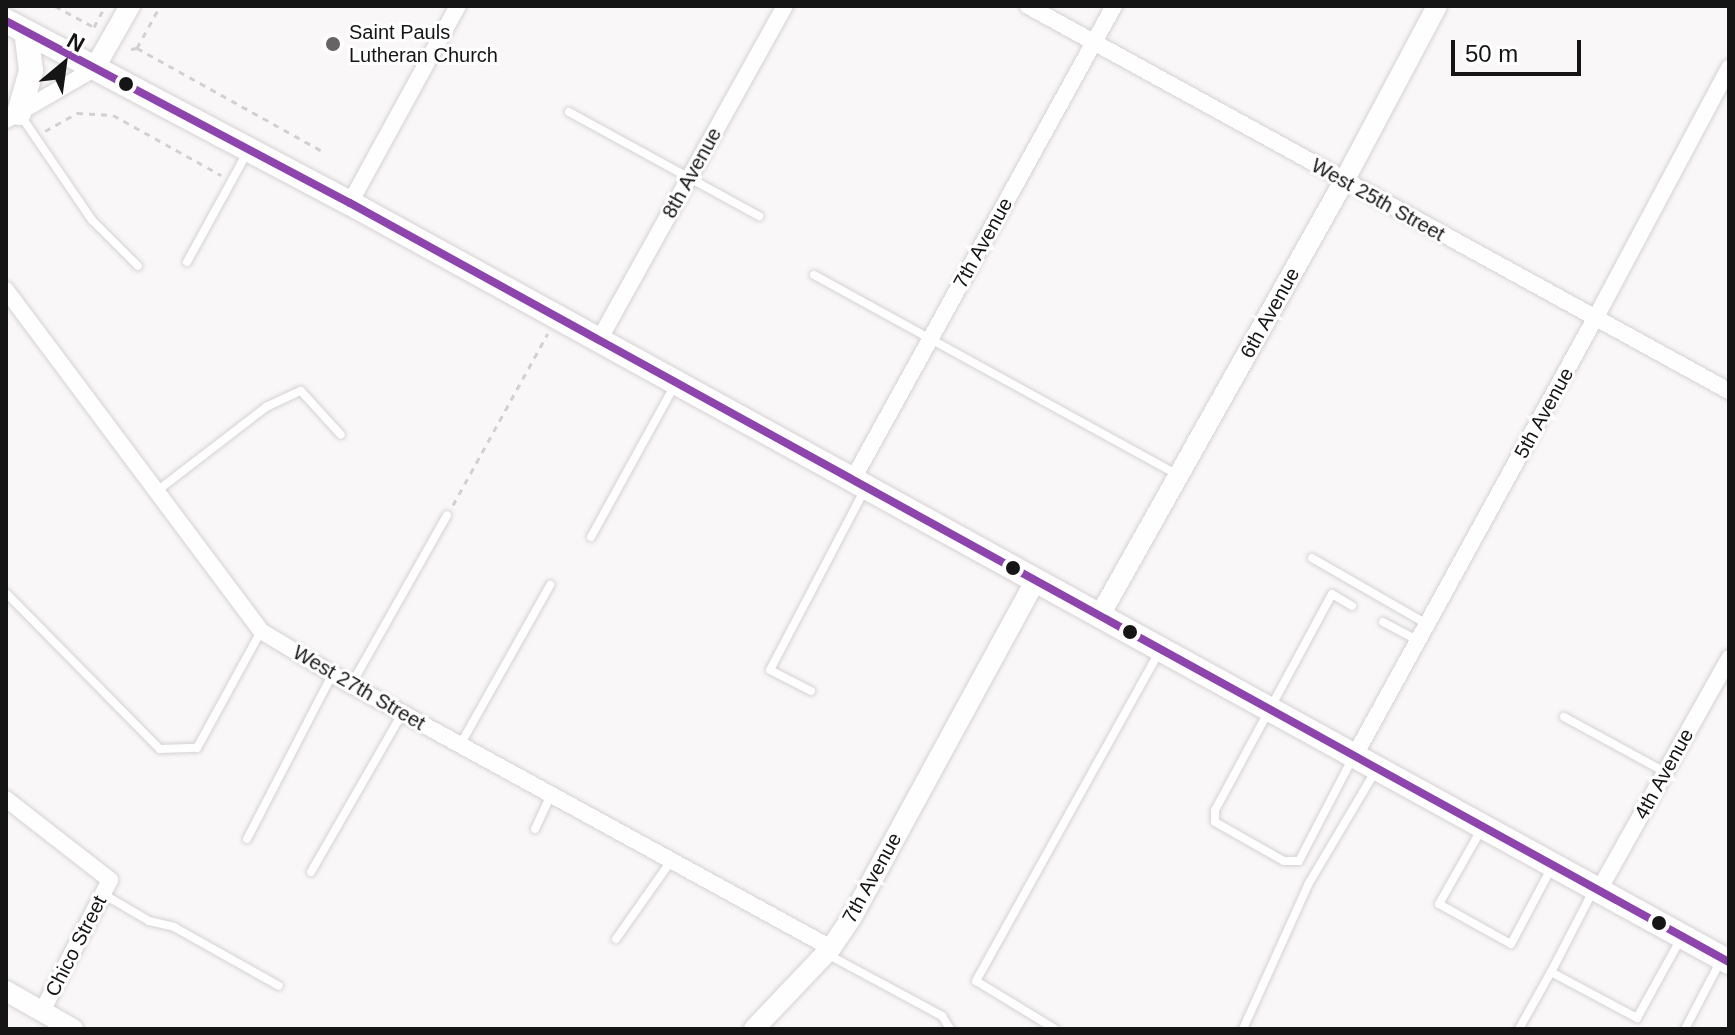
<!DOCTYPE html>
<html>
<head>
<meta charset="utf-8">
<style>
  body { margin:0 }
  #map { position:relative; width:1735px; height:1035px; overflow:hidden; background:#faf7f8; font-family:Helvetica,sans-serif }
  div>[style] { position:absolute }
  .path>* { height:3px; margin-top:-1.5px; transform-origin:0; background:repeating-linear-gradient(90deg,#d2d1d1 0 6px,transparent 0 12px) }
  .roads { filter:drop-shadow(0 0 2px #d5d2d3) drop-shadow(0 0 2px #d5d2d3) }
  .service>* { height:8px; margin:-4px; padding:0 4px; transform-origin:4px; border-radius:4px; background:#fefefe }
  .minor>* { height:16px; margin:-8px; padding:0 8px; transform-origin:8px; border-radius:8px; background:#fefefe }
  .tertiary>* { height:20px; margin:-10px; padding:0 10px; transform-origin:10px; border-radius:10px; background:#fefefe }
  .secondary>* { height:24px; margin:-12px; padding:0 12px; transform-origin:12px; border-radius:12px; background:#fefefe }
  .bus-1>* { height:8px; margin:-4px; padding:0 4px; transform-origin:4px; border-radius:4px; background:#8e44ad }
  .dots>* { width:22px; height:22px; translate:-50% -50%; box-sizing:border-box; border:4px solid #fff; border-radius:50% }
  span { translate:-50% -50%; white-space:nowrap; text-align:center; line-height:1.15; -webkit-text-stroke:6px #fff; paint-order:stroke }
  .poi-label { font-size:20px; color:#161515 }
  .left { translate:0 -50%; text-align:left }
  .street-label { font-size:20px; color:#161515 }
  .frame { position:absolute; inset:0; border:8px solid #161515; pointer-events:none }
  .north { position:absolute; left:24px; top:24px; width:80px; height:80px; -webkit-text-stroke:6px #fff; paint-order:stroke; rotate:29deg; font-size:22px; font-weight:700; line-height:32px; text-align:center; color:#161515 }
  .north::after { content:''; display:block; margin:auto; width:28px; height:36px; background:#161515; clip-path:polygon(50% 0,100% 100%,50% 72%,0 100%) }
  .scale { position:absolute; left:1451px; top:40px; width:130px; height:36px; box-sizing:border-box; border:4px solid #161515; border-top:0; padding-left:10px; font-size:24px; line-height:28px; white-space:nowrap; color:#161515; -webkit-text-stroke:6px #fff; paint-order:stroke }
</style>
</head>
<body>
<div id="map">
  <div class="path">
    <i style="left:55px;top:6px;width:44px;rotate:28.3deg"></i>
    <i style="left:94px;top:27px;width:24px;rotate:-62deg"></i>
    <i style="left:137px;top:48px;width:48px;rotate:-61.3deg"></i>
    <i style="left:131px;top:49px;width:6px;rotate:-9deg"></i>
    <i style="left:137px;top:48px;width:212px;rotate:29.1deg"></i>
    <i style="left:45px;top:131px;width:37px;rotate:-29deg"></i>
    <i style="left:77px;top:113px;width:36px;rotate:3deg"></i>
    <i style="left:113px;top:115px;width:124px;rotate:29.1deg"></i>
    <i style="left:453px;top:505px;width:196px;rotate:-61.1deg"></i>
  </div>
  <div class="roads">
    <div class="service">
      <i style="left:569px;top:112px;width:217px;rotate:28.7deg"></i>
      <i style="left:19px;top:113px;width:130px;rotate:55.7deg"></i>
      <i style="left:92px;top:220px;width:65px;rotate:45deg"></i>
      <i style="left:187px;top:262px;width:127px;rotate:-61.2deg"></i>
      <i style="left:814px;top:275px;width:415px;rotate:28.8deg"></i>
      <i style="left:157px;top:491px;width:138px;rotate:-37.6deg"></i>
      <i style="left:266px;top:407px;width:38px;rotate:-25deg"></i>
      <i style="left:301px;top:391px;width:59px;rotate:47.7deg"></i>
      <i style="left:591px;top:537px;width:176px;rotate:-61.1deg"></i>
      <i style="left:1312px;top:558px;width:133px;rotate:29.9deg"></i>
      <i style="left:6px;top:593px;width:219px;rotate:45.4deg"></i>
      <i style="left:160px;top:749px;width:37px;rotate:-2deg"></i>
      <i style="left:197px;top:748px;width:133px;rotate:-61.3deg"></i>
      <i style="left:1352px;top:606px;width:23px;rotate:-149deg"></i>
      <i style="left:1332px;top:594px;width:246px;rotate:118.4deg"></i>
      <i style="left:1215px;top:810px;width:12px;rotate:90deg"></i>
      <i style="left:1215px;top:822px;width:79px;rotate:29.5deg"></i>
      <i style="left:1284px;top:861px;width:15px"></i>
      <i style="left:1299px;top:861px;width:115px;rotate:-62.5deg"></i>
      <i style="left:1383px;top:622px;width:40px;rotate:28deg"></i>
      <i style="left:351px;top:685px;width:195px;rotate:-60.5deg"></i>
      <i style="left:811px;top:691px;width:46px;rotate:-152.9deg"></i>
      <i style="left:770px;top:670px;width:202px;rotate:-62.3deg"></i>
      <i style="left:1564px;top:717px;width:115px;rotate:28.6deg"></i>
      <i style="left:460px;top:745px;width:184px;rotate:-60.6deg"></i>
      <i style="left:535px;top:829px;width:38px;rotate:-65deg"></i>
      <i style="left:1481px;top:830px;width:85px;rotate:119.6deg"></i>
      <i style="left:1439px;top:904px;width:82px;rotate:29.1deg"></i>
      <i style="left:1511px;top:944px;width:87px;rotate:-62deg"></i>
      <i style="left:247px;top:839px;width:185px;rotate:-62.6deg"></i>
      <i style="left:311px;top:872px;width:182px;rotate:-60.1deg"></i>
      <i style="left:1593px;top:891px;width:91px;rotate:117.4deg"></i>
      <i style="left:1551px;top:972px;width:98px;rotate:28.1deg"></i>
      <i style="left:1637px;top:1018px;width:89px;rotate:-61.1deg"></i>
      <i style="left:103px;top:894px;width:53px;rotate:30.4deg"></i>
      <i style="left:149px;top:921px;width:26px;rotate:13deg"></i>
      <i style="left:174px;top:927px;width:120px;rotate:29.3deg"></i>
      <i style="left:616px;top:939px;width:95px;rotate:-54.8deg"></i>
      <i style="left:827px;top:954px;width:131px;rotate:28.3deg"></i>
      <i style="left:942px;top:1016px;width:15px;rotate:58deg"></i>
      <i style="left:1055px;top:1029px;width:92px;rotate:-148.7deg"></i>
      <i style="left:976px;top:981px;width:378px;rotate:-60.9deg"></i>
      <i style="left:1243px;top:1029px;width:160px;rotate:-65.7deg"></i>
      <i style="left:1309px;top:883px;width:129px;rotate:-59.3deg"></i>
      <i style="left:1519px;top:1029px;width:65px;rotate:-60.7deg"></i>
      <i style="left:1685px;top:1029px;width:76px;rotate:-62.4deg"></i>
    </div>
    <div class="minor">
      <i style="left:1028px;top:6px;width:800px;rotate:28.78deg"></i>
      <i style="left:6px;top:120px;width:102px;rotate:-30.1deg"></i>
      <i style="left:350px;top:203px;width:225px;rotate:-61.3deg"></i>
      <i style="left:6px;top:290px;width:426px;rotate:53.2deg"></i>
      <i style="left:261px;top:631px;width:105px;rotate:31deg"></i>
      <i style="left:351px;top:685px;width:547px;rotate:28.72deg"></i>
      <i style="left:599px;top:340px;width:382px;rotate:-60.9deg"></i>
      <i style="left:853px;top:479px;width:540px;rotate:-61.11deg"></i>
      <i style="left:1355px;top:755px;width:498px;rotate:-61.2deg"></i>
      <i style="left:1595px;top:319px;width:285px;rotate:-61.9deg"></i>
      <i style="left:6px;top:799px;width:132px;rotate:37.9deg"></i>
      <i style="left:110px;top:880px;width:148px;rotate:117.4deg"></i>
      <i style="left:1599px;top:890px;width:266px;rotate:-60.7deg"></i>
    </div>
    <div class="tertiary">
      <i style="left:94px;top:69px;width:73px;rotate:-60.3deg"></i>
      <i style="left:1099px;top:617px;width:500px;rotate:-60.67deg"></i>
      <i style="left:1344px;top:181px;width:198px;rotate:-62deg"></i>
      <i style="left:6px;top:991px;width:77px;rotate:29.6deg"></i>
      <i style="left:754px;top:1029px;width:112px;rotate:-46.5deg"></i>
      <i style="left:831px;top:948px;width:37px;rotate:-56deg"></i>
      <i style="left:852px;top:917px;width:383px;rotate:-61.4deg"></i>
    </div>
    <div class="secondary">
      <i style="left:6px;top:21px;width:389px;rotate:27.9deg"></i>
      <i style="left:350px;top:203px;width:1574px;rotate:28.83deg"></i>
      <i style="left:19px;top:113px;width:44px;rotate:-74.1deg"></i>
      <i style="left:31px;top:71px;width:39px;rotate:-97deg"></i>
    </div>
  </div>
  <div class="bus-1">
    <i style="left:6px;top:21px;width:389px;rotate:27.9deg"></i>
    <i style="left:350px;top:203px;width:1574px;rotate:28.83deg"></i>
  </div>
  <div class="dots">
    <i style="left:333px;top:44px;background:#666464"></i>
    <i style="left:126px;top:84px;background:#161515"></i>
    <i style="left:1013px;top:568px;background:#161515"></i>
    <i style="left:1130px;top:632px;background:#161515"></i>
    <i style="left:1659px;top:923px;background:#161515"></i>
  </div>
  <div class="poi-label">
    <span class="left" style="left:349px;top:44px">Saint Pauls<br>Lutheran Church</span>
  </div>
  <div class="street-label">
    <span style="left:692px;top:173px;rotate:-61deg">8th Avenue</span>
    <span style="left:1378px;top:200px;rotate:29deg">West 25th Street</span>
    <span style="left:983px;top:243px;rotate:-61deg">7th Avenue</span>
    <span style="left:1270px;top:313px;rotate:-61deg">6th Avenue</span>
    <span style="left:1544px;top:413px;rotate:-61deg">5th Avenue</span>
    <span style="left:359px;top:688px;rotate:30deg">West 27th Street</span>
    <span style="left:1664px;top:774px;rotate:-61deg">4th Avenue</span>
    <span style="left:872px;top:878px;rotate:-61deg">7th Avenue</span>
    <span style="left:76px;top:946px;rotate:-63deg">Chico Street</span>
  </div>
  <div class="frame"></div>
  <div class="north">N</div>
  <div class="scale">50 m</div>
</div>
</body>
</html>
